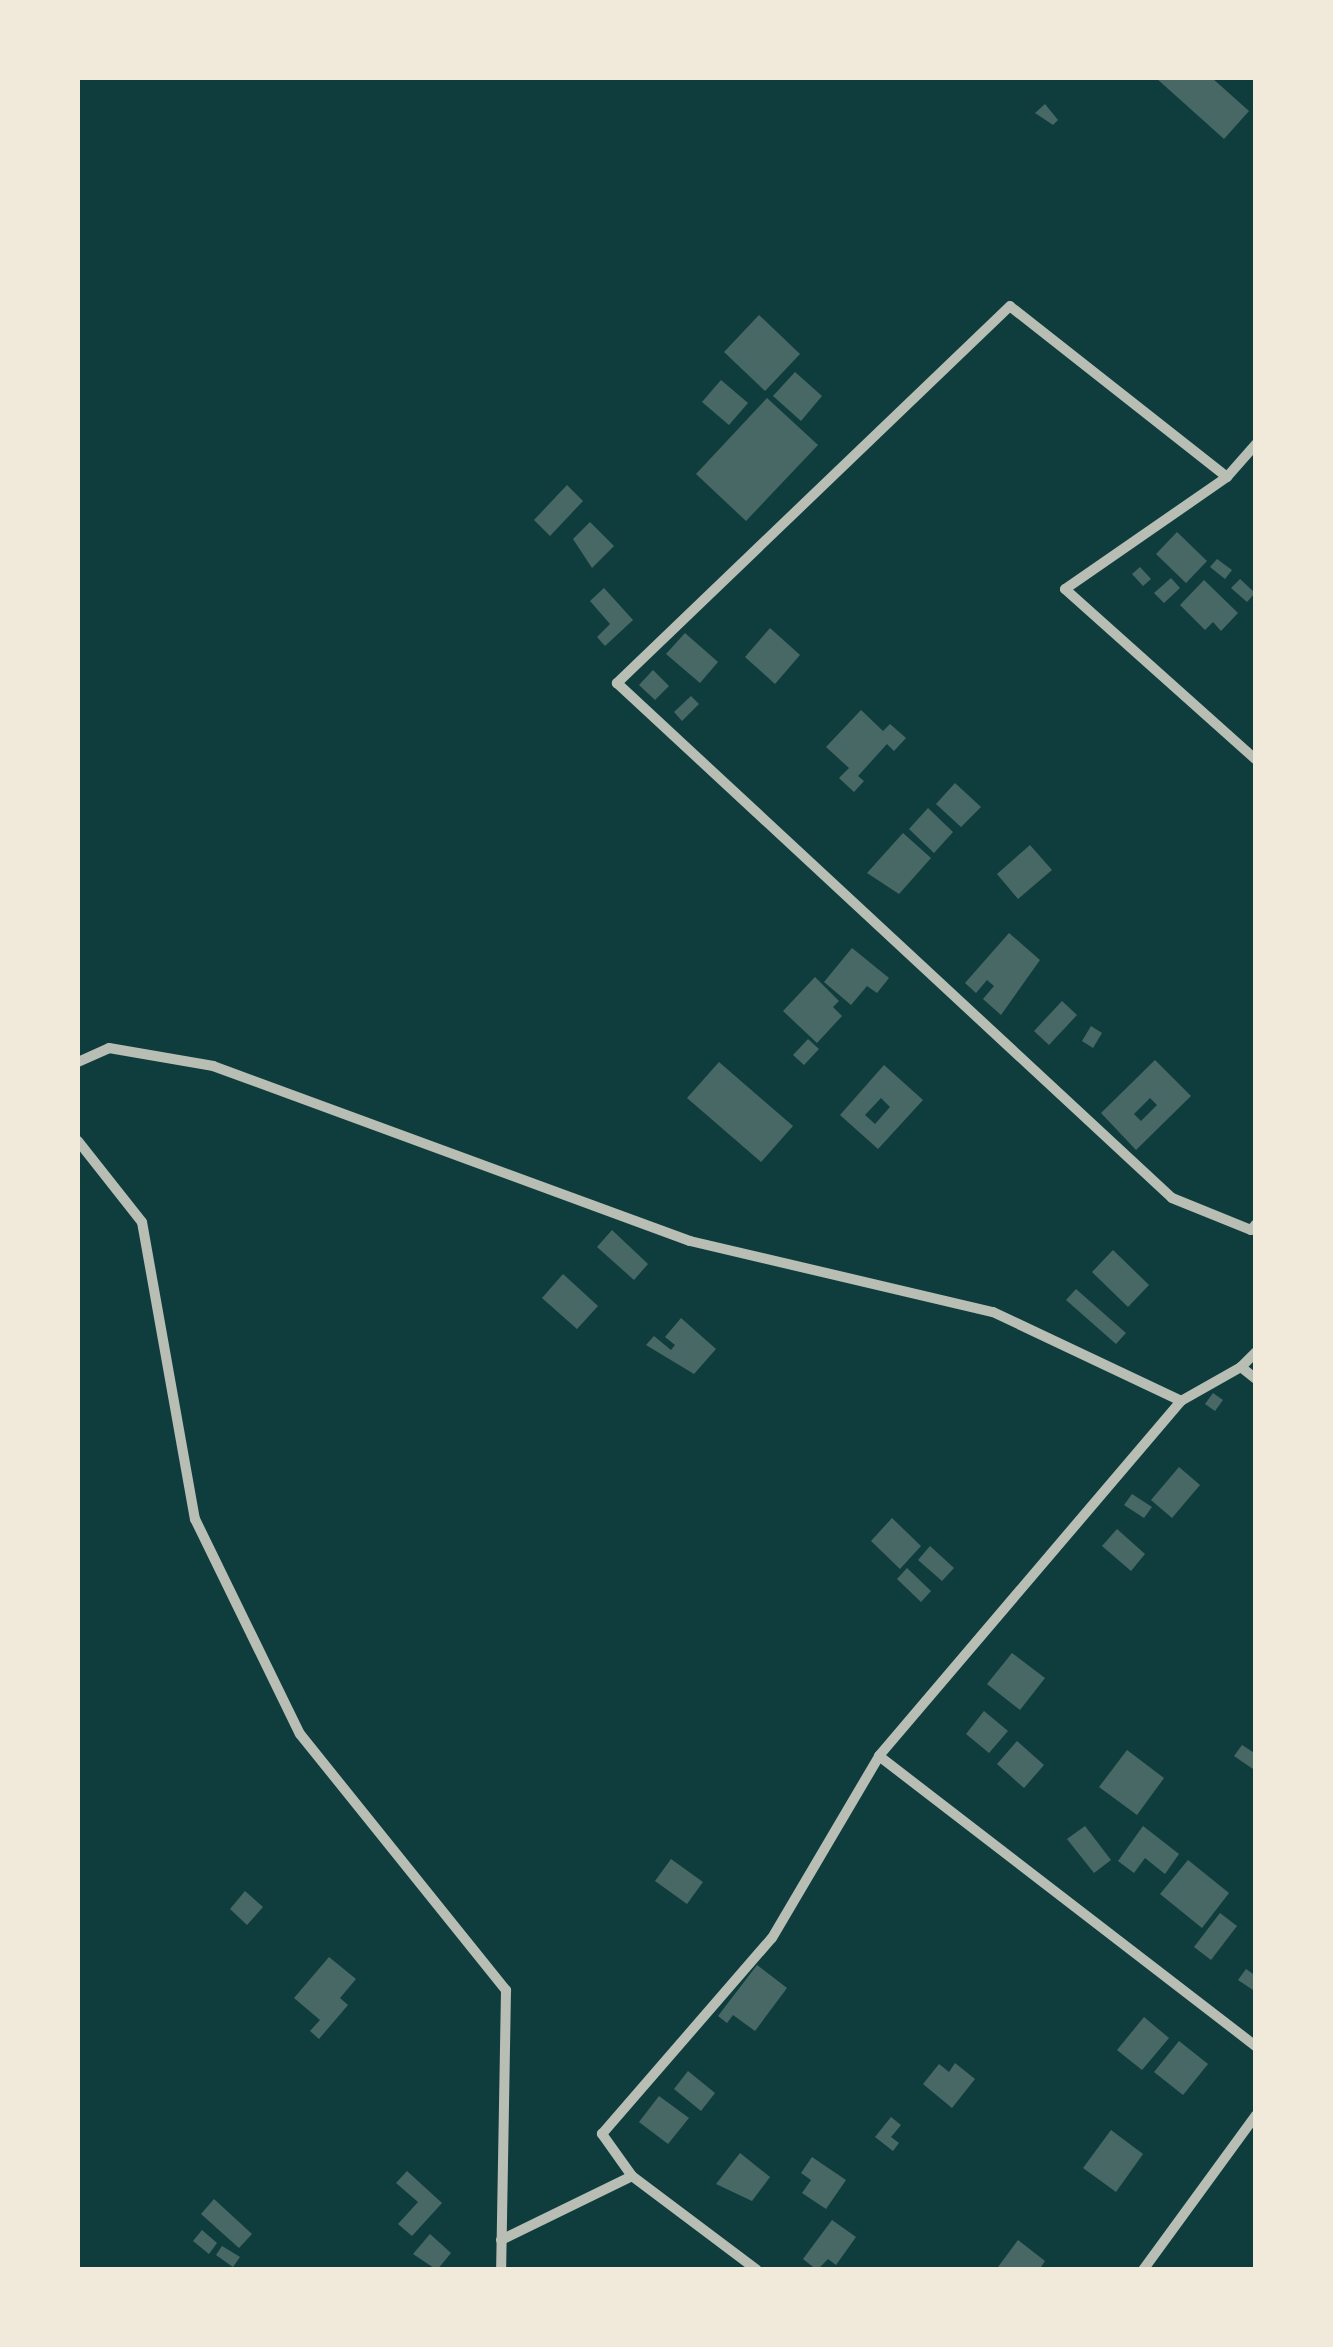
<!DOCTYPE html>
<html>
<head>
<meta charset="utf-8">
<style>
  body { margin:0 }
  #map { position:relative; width:1333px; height:2347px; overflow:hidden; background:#0f3d3e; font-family:"Nunito Sans",sans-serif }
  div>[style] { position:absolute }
  .building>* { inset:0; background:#486865 }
  .minor>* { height:10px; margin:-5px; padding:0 5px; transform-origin:5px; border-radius:5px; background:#b8beb3 }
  span { translate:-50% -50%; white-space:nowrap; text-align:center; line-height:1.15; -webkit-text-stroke:10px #f1e9da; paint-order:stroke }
  .frame { position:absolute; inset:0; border:80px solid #f1e9da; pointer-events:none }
</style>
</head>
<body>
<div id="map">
  <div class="building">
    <i style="clip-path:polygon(1156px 78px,1212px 78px,1249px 111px,1224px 139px)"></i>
    <i style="clip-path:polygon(1045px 104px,1058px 120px,1053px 125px,1035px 113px)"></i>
    <i style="clip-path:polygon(759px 315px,800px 354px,765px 391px,724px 352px)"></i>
    <i style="clip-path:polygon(795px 372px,822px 396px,801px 421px,773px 396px)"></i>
    <i style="clip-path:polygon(721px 380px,748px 403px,729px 425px,702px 402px)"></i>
    <i style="clip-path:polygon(767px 398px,818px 445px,746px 521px,696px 474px)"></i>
    <i style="clip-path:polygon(567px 485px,583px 501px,550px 536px,534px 520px)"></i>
    <i style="clip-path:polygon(590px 522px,614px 546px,592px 568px,573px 539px)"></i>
    <i style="clip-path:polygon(1177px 532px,1207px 561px,1186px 583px,1156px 554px)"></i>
    <i style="clip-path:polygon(1217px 559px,1232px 570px,1225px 579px,1210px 567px)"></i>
    <i style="clip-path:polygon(1140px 567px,1151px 579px,1143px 586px,1132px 574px)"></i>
    <i style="clip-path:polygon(1171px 578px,1180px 588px,1164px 603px,1154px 593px)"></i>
    <i style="clip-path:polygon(1240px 579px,1255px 593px,1247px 602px,1231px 588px)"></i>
    <i style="clip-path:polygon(1204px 580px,1238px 613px,1221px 631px,1213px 622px,1205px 630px,1180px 605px)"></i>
    <i style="clip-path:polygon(604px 588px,633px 620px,605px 646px,597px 637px,610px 624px,590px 601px)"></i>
    <i style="clip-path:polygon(770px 628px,800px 655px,775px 684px,745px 657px)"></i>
    <i style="clip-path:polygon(685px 633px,718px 662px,700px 683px,666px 654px)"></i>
    <i style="clip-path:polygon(653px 670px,669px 686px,655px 700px,639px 685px)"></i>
    <i style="clip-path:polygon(691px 696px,699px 704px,682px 721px,674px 712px)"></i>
    <i style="clip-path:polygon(861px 710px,883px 731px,890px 724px,906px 738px,894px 751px,887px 744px,858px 776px,864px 781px,854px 792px,839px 778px,849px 768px,826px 747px)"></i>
    <i style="clip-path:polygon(955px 783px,981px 807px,961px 827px,936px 804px)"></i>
    <i style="clip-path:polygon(928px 808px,953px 832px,934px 853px,909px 829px)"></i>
    <i style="clip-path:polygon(903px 833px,931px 858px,899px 894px,867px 873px)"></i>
    <i style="clip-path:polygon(1030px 845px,1052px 870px,1018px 899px,997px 874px)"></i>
    <i style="clip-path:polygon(1009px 933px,1040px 960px,1001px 1015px,983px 999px,994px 986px,987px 980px,976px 993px,965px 983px)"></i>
    <i style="clip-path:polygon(852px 948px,889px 978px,877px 993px,867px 986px,851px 1005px,824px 982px)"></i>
    <i style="clip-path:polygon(815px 977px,839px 1001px,833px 1007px,842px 1016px,817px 1043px,783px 1011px)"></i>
    <i style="clip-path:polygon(1062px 1001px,1077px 1015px,1049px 1045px,1034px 1031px)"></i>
    <i style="clip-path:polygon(1091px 1026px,1102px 1033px,1093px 1048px,1082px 1041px)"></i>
    <i style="clip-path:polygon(808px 1039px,819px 1049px,804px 1065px,793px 1055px)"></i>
    <i style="clip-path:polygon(evenodd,1155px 1060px,1191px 1096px,1136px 1150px,1101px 1113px,1155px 1060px,1150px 1098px,1157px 1105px,1141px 1121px,1134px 1114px,1150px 1098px)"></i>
    <i style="clip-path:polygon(719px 1062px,793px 1126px,761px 1162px,687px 1098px)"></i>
    <i style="clip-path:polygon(evenodd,884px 1065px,923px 1100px,878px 1149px,840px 1115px,884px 1065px,881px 1098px,890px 1107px,875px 1124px,865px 1115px,881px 1098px)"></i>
    <i style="clip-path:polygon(612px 1230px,648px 1264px,634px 1280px,597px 1247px)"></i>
    <i style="clip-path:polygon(1113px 1250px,1149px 1285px,1128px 1307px,1092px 1272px)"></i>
    <i style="clip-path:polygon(563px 1274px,598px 1306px,577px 1329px,542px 1298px)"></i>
    <i style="clip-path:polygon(1076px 1289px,1126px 1333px,1116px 1344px,1066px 1300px)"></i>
    <i style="clip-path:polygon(681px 1318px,716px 1349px,694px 1374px,646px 1345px,654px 1336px,671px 1350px,675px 1345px,665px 1337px)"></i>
    <i style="clip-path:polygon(1213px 1393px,1223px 1400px,1215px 1411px,1205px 1404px)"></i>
    <i style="clip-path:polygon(1179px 1467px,1200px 1485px,1172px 1518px,1151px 1500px)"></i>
    <i style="clip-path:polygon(1132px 1494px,1152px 1507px,1144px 1518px,1124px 1505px)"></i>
    <i style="clip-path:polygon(892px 1518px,921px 1546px,900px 1569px,871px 1541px)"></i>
    <i style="clip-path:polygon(1117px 1529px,1145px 1554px,1131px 1571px,1102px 1546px)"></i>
    <i style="clip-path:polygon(930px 1546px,954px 1568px,942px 1581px,918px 1560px)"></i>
    <i style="clip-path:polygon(907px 1568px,931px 1591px,921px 1602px,897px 1579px)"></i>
    <i style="clip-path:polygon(1012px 1653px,1045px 1678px,1020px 1710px,987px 1684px)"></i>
    <i style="clip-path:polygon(984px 1711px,1008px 1731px,989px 1753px,966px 1734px)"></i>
    <i style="clip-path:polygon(1017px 1741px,1044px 1765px,1024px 1788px,997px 1764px)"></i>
    <i style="clip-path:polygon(1242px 1745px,1256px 1754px,1253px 1769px,1234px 1756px)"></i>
    <i style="clip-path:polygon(1127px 1750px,1164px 1778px,1137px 1815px,1099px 1787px)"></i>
    <i style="clip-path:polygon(1085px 1826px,1111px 1860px,1094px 1873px,1067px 1839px)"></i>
    <i style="clip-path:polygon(1143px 1826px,1179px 1854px,1165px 1874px,1145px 1858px,1134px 1873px,1118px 1861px)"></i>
    <i style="clip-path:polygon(671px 1859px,703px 1882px,687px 1904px,655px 1881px)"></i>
    <i style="clip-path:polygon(1188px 1860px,1229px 1893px,1202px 1928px,1160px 1894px)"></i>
    <i style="clip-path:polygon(245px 1891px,263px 1907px,247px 1925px,230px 1909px)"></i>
    <i style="clip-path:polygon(1220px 1913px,1237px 1926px,1211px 1960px,1194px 1947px)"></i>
    <i style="clip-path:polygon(329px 1957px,356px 1979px,340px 1998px,348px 2005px,319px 2039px,310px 2031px,320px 2020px,294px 1998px)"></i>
    <i style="clip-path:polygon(757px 1965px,787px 1988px,755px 2031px,733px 2015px,727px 2023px,718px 2016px)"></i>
    <i style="clip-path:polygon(1246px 1969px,1256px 1976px,1256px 1992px,1238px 1980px)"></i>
    <i style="clip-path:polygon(1144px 2017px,1169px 2038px,1142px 2070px,1117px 2050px)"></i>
    <i style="clip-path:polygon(1179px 2041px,1208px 2064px,1183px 2095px,1154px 2072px)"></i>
    <i style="clip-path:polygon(955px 2063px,975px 2079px,952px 2108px,923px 2084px,939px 2064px,949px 2072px)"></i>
    <i style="clip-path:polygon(688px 2071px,715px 2093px,701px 2111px,674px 2089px)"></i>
    <i style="clip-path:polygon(659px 2096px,689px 2118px,668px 2144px,639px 2122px)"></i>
    <i style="clip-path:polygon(891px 2117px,901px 2125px,891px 2137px,899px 2143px,893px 2151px,875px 2137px)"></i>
    <i style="clip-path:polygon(1111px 2130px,1143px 2154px,1116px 2192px,1083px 2168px)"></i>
    <i style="clip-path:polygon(740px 2153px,770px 2177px,752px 2201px,716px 2184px)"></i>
    <i style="clip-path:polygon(812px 2157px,846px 2180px,826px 2209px,802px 2193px,811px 2180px,801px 2173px)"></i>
    <i style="clip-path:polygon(407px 2171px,442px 2203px,412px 2236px,398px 2224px,418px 2202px,396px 2183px)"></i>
    <i style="clip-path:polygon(214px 2199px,252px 2234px,239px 2248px,201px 2214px)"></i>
    <i style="clip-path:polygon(832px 2220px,856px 2237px,836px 2265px,828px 2259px,817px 2270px,803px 2259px)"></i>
    <i style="clip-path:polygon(202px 2230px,217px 2243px,209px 2254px,193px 2241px)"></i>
    <i style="clip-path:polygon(430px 2234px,451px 2253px,437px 2270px,413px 2254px)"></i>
    <i style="clip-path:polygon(1018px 2240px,1045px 2261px,1039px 2270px,998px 2267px)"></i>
    <i style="clip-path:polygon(222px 2246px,240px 2257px,233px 2267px,216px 2255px)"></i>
  </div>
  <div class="minor">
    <i style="left:1256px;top:444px;width:44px;rotate:131.3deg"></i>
    <i style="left:1227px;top:477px;width:276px;rotate:-141.8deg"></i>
    <i style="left:1010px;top:306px;width:545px;rotate:136.19deg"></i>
    <i style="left:617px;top:683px;width:757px;rotate:42.86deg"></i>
    <i style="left:1172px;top:1198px;width:85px;rotate:22.1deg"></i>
    <i style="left:1251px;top:1230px;width:8px;rotate:-50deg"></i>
    <i style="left:1227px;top:477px;width:197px;rotate:145.3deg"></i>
    <i style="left:1065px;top:589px;width:256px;rotate:41.8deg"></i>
    <i style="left:78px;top:1062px;width:34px;rotate:-24deg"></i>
    <i style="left:109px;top:1048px;width:106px;rotate:9.8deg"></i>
    <i style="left:213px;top:1066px;width:508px;rotate:20.15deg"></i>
    <i style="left:690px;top:1241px;width:311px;rotate:13.2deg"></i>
    <i style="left:993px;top:1312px;width:208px;rotate:25.3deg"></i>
    <i style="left:78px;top:1141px;width:103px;rotate:51.7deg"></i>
    <i style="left:142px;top:1222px;width:302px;rotate:79.9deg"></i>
    <i style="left:195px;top:1519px;width:239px;rotate:64deg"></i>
    <i style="left:300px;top:1734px;width:329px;rotate:51.2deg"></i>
    <i style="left:506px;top:1990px;width:280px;rotate:91deg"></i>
    <i style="left:1256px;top:1352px;width:21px;rotate:135deg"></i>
    <i style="left:1241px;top:1367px;width:19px;rotate:39deg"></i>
    <i style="left:1241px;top:1367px;width:69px;rotate:150.5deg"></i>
    <i style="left:1181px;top:1401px;width:466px;rotate:130.4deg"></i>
    <i style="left:879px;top:1756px;width:476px;rotate:37.6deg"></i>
    <i style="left:632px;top:2176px;width:52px;rotate:-125.5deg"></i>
    <i style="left:602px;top:2134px;width:259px;rotate:-49.1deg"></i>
    <i style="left:772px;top:1938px;width:211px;rotate:-59.5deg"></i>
    <i style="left:501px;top:2240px;width:146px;rotate:-26deg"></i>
    <i style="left:632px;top:2176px;width:156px;rotate:36.9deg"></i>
    <i style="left:1143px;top:2270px;width:192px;rotate:-53.9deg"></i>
  </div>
  <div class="frame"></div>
</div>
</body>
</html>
